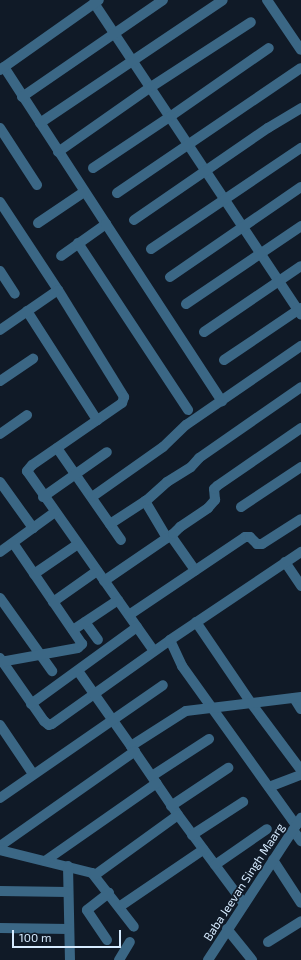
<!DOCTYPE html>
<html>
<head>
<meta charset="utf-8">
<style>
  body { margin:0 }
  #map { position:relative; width:301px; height:960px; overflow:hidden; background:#101a27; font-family:"Exo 2",sans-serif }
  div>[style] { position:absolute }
  .minor>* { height:10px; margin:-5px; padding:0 5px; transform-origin:5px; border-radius:5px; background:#3b6785 }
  span { translate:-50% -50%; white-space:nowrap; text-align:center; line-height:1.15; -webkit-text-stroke:3.5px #101a27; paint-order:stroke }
  .street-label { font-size:12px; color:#d6ebff }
  .scale { position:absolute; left:12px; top:930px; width:109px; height:18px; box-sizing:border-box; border:2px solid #d6ebff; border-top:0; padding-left:5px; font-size:12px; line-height:14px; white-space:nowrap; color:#d6ebff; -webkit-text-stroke:3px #101a27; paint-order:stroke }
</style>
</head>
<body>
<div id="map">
  <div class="minor">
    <i style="left:267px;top:0;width:60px;rotate:55.8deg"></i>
    <i style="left:94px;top:3px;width:374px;rotate:56.4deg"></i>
    <i style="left:4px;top:67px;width:187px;rotate:57deg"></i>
    <i style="left:106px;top:224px;width:55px;rotate:144.6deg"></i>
    <i style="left:0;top:70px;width:121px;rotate:-35.3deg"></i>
    <i style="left:22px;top:97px;width:171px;rotate:-34.5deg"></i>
    <i style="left:40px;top:123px;width:220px;rotate:-33.9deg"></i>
    <i style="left:0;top:128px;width:68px;rotate:57deg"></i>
    <i style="left:58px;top:152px;width:113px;rotate:-35deg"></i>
    <i style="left:151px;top:87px;width:119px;rotate:-33deg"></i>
    <i style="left:93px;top:168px;width:94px;rotate:-33.7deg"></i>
    <i style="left:171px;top:116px;width:119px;rotate:-34.8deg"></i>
    <i style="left:117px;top:193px;width:222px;rotate:-34.2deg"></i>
    <i style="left:0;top:202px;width:105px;rotate:56.6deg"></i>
    <i style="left:58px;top:290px;width:126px;rotate:58.3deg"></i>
    <i style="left:124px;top:397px;width:6px;rotate:108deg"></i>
    <i style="left:122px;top:403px;width:109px;rotate:145.4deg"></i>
    <i style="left:32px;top:465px;width:8px;rotate:130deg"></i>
    <i style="left:27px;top:471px;width:220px;rotate:54.8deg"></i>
    <i style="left:134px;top:220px;width:163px;rotate:-34.5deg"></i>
    <i style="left:268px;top:128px;width:39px;rotate:-31deg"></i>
    <i style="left:38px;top:223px;width:55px;rotate:-34deg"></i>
    <i style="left:106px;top:224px;width:212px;rotate:56.8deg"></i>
    <i style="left:78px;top:243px;width:200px;rotate:56.6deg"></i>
    <i style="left:151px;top:249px;width:181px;rotate:-34deg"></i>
    <i style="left:0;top:271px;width:27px;rotate:57deg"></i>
    <i style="left:170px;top:277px;width:159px;rotate:-34.5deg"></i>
    <i style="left:186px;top:304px;width:139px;rotate:-34.1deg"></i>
    <i style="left:27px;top:311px;width:130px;rotate:57.3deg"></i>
    <i style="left:0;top:330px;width:70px;rotate:-34.6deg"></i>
    <i style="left:204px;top:332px;width:117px;rotate:-34.2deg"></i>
    <i style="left:224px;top:360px;width:93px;rotate:-34deg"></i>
    <i style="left:0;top:381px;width:40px;rotate:-34deg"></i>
    <i style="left:0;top:434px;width:33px;rotate:-35deg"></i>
    <i style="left:57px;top:448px;width:112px;rotate:55.2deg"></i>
    <i style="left:0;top:482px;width:57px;rotate:54.3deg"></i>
    <i style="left:43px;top:497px;width:78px;rotate:-35.1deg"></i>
    <i style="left:92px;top:497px;width:87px;rotate:-35.2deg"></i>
    <i style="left:163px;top:447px;width:32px;rotate:-44deg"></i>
    <i style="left:186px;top:425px;width:140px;rotate:-34.5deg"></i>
    <i style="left:145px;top:501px;width:43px;rotate:59.3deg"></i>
    <i style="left:241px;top:507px;width:72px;rotate:-33.7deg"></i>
    <i style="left:110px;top:524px;width:44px;rotate:-33deg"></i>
    <i style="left:147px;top:500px;width:27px;rotate:-42deg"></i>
    <i style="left:167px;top:482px;width:28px;rotate:-32deg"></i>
    <i style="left:191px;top:467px;width:12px;rotate:-48deg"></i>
    <i style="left:199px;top:458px;width:124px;rotate:-34.8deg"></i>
    <i style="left:171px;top:536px;width:42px;rotate:54.8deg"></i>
    <i style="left:0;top:552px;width:68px;rotate:-36deg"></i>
    <i style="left:285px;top:562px;width:29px;rotate:56deg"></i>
    <i style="left:34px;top:574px;width:53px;rotate:-34.3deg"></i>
    <i style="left:104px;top:581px;width:83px;rotate:-34.3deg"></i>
    <i style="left:173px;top:534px;width:10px;rotate:-45deg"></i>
    <i style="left:180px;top:527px;width:34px;rotate:-34deg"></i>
    <i style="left:208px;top:508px;width:11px;rotate:-49deg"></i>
    <i style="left:215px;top:500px;width:11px;rotate:-95deg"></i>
    <i style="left:214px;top:489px;width:4px;rotate:-45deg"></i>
    <i style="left:217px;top:486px;width:102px;rotate:-34.6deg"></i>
    <i style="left:0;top:598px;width:90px;rotate:54.5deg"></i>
    <i style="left:53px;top:602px;width:54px;rotate:-35.2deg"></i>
    <i style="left:129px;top:615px;width:140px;rotate:-33.9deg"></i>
    <i style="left:245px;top:537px;width:5px"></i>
    <i style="left:250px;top:537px;width:10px;rotate:45deg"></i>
    <i style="left:257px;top:544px;width:5px"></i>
    <i style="left:262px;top:544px;width:46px;rotate:-32.7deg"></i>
    <i style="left:85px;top:622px;width:22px;rotate:54deg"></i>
    <i style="left:196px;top:622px;width:98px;rotate:55.8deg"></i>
    <i style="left:251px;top:703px;width:84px;rotate:53.3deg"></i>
    <i style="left:73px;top:630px;width:54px;rotate:-33.7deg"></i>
    <i style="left:170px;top:640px;width:29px;rotate:65deg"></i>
    <i style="left:182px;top:666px;width:196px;rotate:54.4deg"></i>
    <i style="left:0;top:658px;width:77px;rotate:55.1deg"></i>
    <i style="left:44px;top:721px;width:6px;rotate:39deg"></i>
    <i style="left:49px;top:725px;width:3px;rotate:-18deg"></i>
    <i style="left:52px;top:724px;width:145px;rotate:-35.4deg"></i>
    <i style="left:170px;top:640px;width:158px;rotate:-33.9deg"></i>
    <i style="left:0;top:662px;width:79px;rotate:-10.2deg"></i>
    <i style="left:78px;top:648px;width:6px;rotate:-45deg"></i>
    <i style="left:82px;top:644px;width:122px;rotate:-124.3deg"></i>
    <i style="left:78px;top:671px;width:92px;rotate:54.8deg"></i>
    <i style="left:131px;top:746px;width:83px;rotate:55.7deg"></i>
    <i style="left:178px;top:815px;width:111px;rotate:53.4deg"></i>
    <i style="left:294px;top:698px;width:13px;rotate:58deg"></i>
    <i style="left:31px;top:704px;width:131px;rotate:-36deg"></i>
    <i style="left:0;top:725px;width:59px;rotate:56deg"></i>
    <i style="left:131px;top:746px;width:65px;rotate:-32.5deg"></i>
    <i style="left:186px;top:711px;width:116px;rotate:-6.9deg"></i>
    <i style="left:152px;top:776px;width:68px;rotate:-33deg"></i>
    <i style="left:269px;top:787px;width:34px;rotate:-21deg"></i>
    <i style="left:0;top:798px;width:198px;rotate:-34.7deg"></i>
    <i style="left:171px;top:806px;width:69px;rotate:-33.7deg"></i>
    <i style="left:293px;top:830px;width:14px;rotate:54deg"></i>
    <i style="left:192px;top:835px;width:61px;rotate:-32.9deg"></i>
    <i style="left:0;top:846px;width:165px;rotate:-35.1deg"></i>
    <i style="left:0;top:850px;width:95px;rotate:14deg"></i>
    <i style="left:92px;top:873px;width:68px;rotate:52.1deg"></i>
    <i style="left:273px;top:860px;width:51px;rotate:56.9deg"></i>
    <i style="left:45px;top:861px;width:136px;rotate:-34.9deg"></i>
    <i style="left:215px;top:865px;width:63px;rotate:-34.7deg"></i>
    <i style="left:68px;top:866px;width:94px;rotate:88.8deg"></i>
    <i style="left:95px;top:875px;width:102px;rotate:-35.9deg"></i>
    <i style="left:0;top:891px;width:68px;rotate:0.8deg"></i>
    <i style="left:119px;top:907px;width:102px;rotate:-34.2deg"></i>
    <i style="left:0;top:928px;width:69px;rotate:0.8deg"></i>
    <i style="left:227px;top:929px;width:40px;rotate:51deg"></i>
    <i style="left:107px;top:940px;width:36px;rotate:-124deg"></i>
    <i style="left:87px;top:910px;width:28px;rotate:-38deg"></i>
    <i style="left:268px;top:942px;width:39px;rotate:-32deg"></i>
    <i style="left:119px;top:960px;width:21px;rotate:-59deg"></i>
    <i style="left:208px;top:960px;width:170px;rotate:-56.8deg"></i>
  </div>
  <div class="street-label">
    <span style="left:244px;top:882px;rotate:-57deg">Baba Jeevan Singh Maarg</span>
  </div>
  <div class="scale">100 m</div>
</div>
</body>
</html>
